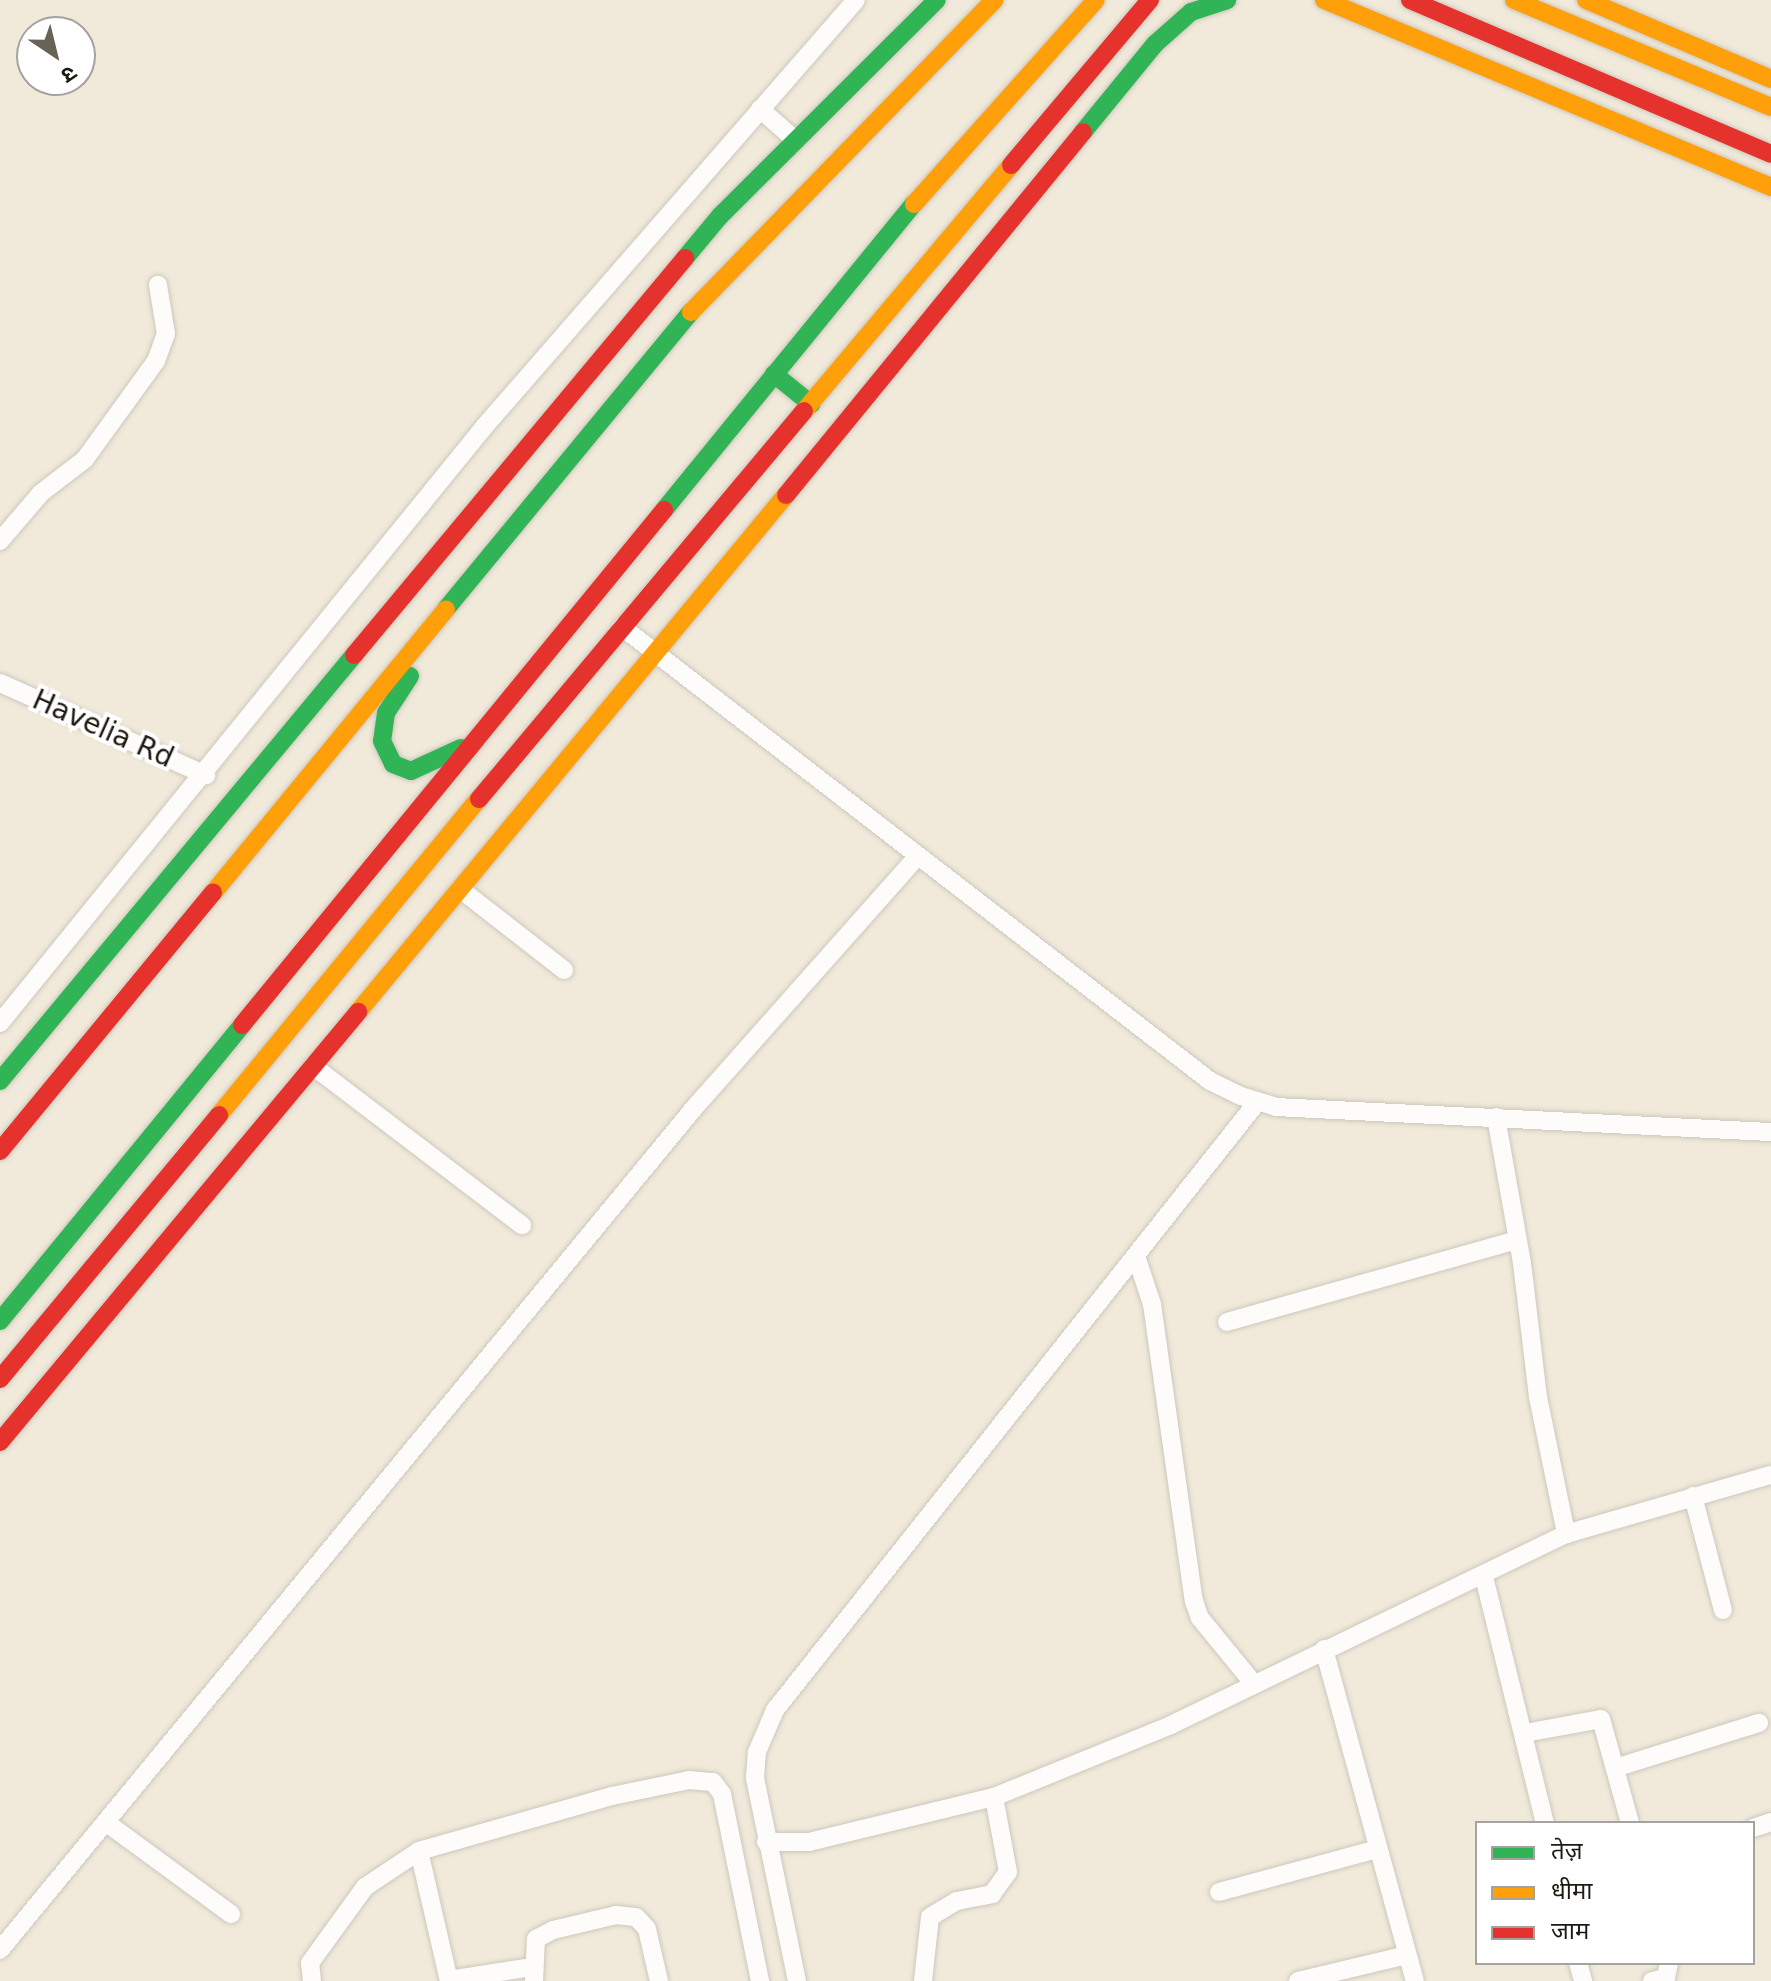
<!DOCTYPE html>
<html>
<head>
<meta charset="utf-8">
<style>
  body { margin:0 }
  #map { position:relative; width:1771px; height:1981px; overflow:hidden; background:#f1eadb; font-family:"DejaVu Sans","Noto Sans Devanagari",sans-serif }
  div>[style] { position:absolute }
  .roads { filter:drop-shadow(0 0 2px #cdc8bc) drop-shadow(0 0 2px #cdc8bc) }
  .street>* { height:18px; margin:-9px; padding:0 9px; transform-origin:9px; border-radius:9px; background:#fdfcfa }
  .fast>* { height:18px; margin:-9px; padding:0 9px; transform-origin:9px; border-radius:9px; background:#30b455 }
  .slow>* { height:18px; margin:-9px; padding:0 9px; transform-origin:9px; border-radius:9px; background:#ff9f0a }
  .jam>* { height:18px; margin:-9px; padding:0 9px; transform-origin:9px; border-radius:9px; background:#e5322d }
  span { translate:-50% -50%; white-space:nowrap; text-align:center; line-height:1.15; -webkit-text-stroke:8px #fff; paint-order:stroke }
  .street-label { font-size:28px; color:#1e1a10 }
  .legend { position:absolute; left:1475px; top:1821px; width:280px; height:144px; box-sizing:border-box; background:#fff; border:2px solid #a5a39f; margin:0; padding:10px 14px; list-style:none; font-size:24px; color:#1e1a10 }
  .legend li { display:flex; align-items:center; gap:16px; height:40px }
  .legend b { width:40px; border:2px solid #a5a39f }
  .north { position:absolute; left:16px; top:16px; width:80px; height:80px; box-sizing:border-box; background:#fff; border:2px solid #a5a39f; border-radius:50%; rotate:145deg; font-size:22px; font-weight:700; line-height:32px; text-align:center; color:#1e1a10 }
  .north::after { content:''; display:block; margin:auto; width:28px; height:36px; background:#686357; clip-path:polygon(50% 0,100% 100%,50% 72%,0 100%) }
</style>
</head>
<body>
<div id="map">
  <div class="roads">
    <div class="street">
      <i style="left:760px;top:109px;width:44px;rotate:41.3deg"></i>
      <i style="left:0;top:541px;width:63px;rotate:-49.5deg"></i>
      <i style="left:41px;top:493px;width:56px;rotate:-37.7deg"></i>
      <i style="left:85px;top:459px;width:121px;rotate:-54.1deg"></i>
      <i style="left:156px;top:361px;width:29px;rotate:-70deg"></i>
      <i style="left:166px;top:334px;width:50px;rotate:-99.3deg"></i>
      <i style="left:622px;top:627px;width:743px;rotate:37.67deg"></i>
      <i style="left:1210px;top:1081px;width:34px;rotate:26deg"></i>
      <i style="left:1241px;top:1096px;width:37px;rotate:17deg"></i>
      <i style="left:1276px;top:1107px;width:496px;rotate:2.9deg"></i>
      <i style="left:0;top:683px;width:226px;rotate:24.1deg"></i>
      <i style="left:460px;top:889px;width:132px;rotate:37.9deg"></i>
      <i style="left:0;top:1023px;width:768px;rotate:-50.92deg"></i>
      <i style="left:484px;top:427px;width:566px;rotate:-48.94deg"></i>
      <i style="left:313px;top:1066px;width:263px;rotate:37.3deg"></i>
      <i style="left:1496px;top:1117px;width:148px;rotate:79.9deg"></i>
      <i style="left:1522px;top:1263px;width:135px;rotate:83.2deg"></i>
      <i style="left:1538px;top:1397px;width:140px;rotate:78.4deg"></i>
      <i style="left:1136px;top:1256px;width:51px;rotate:71.6deg"></i>
      <i style="left:1152px;top:1304px;width:300px;rotate:82deg"></i>
      <i style="left:1194px;top:1601px;width:18px;rotate:71deg"></i>
      <i style="left:1200px;top:1618px;width:85px;rotate:50.7deg"></i>
      <i style="left:1227px;top:1322px;width:300px;rotate:-15.8deg"></i>
      <i style="left:1693px;top:1496px;width:118px;rotate:75.3deg"></i>
      <i style="left:1484px;top:1577px;width:253px;rotate:76.1deg"></i>
      <i style="left:1324px;top:1649px;width:344px;rotate:74.7deg"></i>
      <i style="left:1525px;top:1733px;width:77px;rotate:-10.4deg"></i>
      <i style="left:1601px;top:1719px;width:108px;rotate:74.4deg"></i>
      <i style="left:1615px;top:1768px;width:151px;rotate:-17.4deg"></i>
      <i style="left:107px;top:1823px;width:154px;rotate:36.3deg"></i>
      <i style="left:1753px;top:1828px;width:19px;rotate:-18deg"></i>
      <i style="left:766px;top:1842px;width:43px"></i>
      <i style="left:809px;top:1842px;width:190px;rotate:-13.7deg"></i>
      <i style="left:994px;top:1797px;width:191px;rotate:-22.1deg"></i>
      <i style="left:1171px;top:1725px;width:439px;rotate:-25.8deg"></i>
      <i style="left:1566px;top:1534px;width:213px;rotate:-16.1deg"></i>
      <i style="left:419px;top:1851px;width:133px;rotate:77deg"></i>
      <i style="left:1219px;top:1892px;width:164px;rotate:-15.2deg"></i>
      <i style="left:0;top:1950px;width:1091px;rotate:-50.5deg"></i>
      <i style="left:694px;top:1108px;width:334px;rotate:-48.4deg"></i>
      <i style="left:1578px;top:1963px;width:19px;rotate:74deg"></i>
      <i style="left:449px;top:1980px;width:83px;rotate:-9deg"></i>
      <i style="left:312px;top:1981px;width:18px;rotate:-96deg"></i>
      <i style="left:310px;top:1963px;width:94px;rotate:-54.1deg"></i>
      <i style="left:365px;top:1887px;width:65px;rotate:-33.7deg"></i>
      <i style="left:419px;top:1851px;width:201px;rotate:-15.9deg"></i>
      <i style="left:612px;top:1796px;width:79px;rotate:-11.7deg"></i>
      <i style="left:689px;top:1780px;width:24px;rotate:5deg"></i>
      <i style="left:713px;top:1782px;width:15px;rotate:53deg"></i>
      <i style="left:722px;top:1794px;width:191px;rotate:78.5deg"></i>
      <i style="left:534px;top:1981px;width:42px;rotate:-87.3deg"></i>
      <i style="left:536px;top:1939px;width:19px;rotate:-28deg"></i>
      <i style="left:553px;top:1930px;width:65px;rotate:-13.4deg"></i>
      <i style="left:616px;top:1915px;width:20px;rotate:6deg"></i>
      <i style="left:636px;top:1917px;width:16px;rotate:47deg"></i>
      <i style="left:647px;top:1929px;width:53px;rotate:77deg"></i>
      <i style="left:797px;top:1981px;width:207px;rotate:-101.7deg"></i>
      <i style="left:755px;top:1778px;width:26px;rotate:-86deg"></i>
      <i style="left:757px;top:1752px;width:46px;rotate:-66.8deg"></i>
      <i style="left:775px;top:1710px;width:777px;rotate:-51.58deg"></i>
      <i style="left:923px;top:1981px;width:64px;rotate:-83.8deg"></i>
      <i style="left:930px;top:1917px;width:31px;rotate:-31deg"></i>
      <i style="left:957px;top:1901px;width:36px;rotate:-11deg"></i>
      <i style="left:992px;top:1894px;width:27px;rotate:-54deg"></i>
      <i style="left:1008px;top:1872px;width:76px;rotate:-100.6deg"></i>
      <i style="left:1298px;top:1981px;width:112px;rotate:-13.4deg"></i>
      <i style="left:1652px;top:1981px;width:14px;rotate:-12deg"></i>
      <i style="left:1666px;top:1978px;width:15px;rotate:-79deg"></i>
    </div>
    <div class="fast">
      <i style="left:1083px;top:132px;width:114px;rotate:-50.7deg"></i>
      <i style="left:1155px;top:44px;width:48px;rotate:-41.6deg"></i>
      <i style="left:1191px;top:12px;width:38px;rotate:-18deg"></i>
      <i style="left:685px;top:258px;width:55px;rotate:-50.2deg"></i>
      <i style="left:720px;top:216px;width:306px;rotate:-44.9deg"></i>
      <i style="left:774px;top:374px;width:48px;rotate:39deg"></i>
      <i style="left:664px;top:510px;width:395px;rotate:-50.8deg"></i>
      <i style="left:446px;top:609px;width:385px;rotate:-50.5deg"></i>
      <i style="left:410px;top:676px;width:44px;rotate:123deg"></i>
      <i style="left:386px;top:713px;width:28px;rotate:98deg"></i>
      <i style="left:382px;top:741px;width:25px;rotate:64deg"></i>
      <i style="left:393px;top:764px;width:19px;rotate:21deg"></i>
      <i style="left:411px;top:771px;width:55px;rotate:-24.7deg"></i>
      <i style="left:0;top:1081px;width:554px;rotate:-50.27deg"></i>
      <i style="left:0;top:1321px;width:382px;rotate:-50.7deg"></i>
    </div>
    <div class="slow">
      <i style="left:1324px;top:0;width:485px;rotate:22.7deg"></i>
      <i style="left:1514px;top:0;width:278px;rotate:22.6deg"></i>
      <i style="left:1586px;top:0;width:201px;rotate:23.1deg"></i>
      <i style="left:914px;top:204px;width:273px;rotate:-48.3deg"></i>
      <i style="left:691px;top:312px;width:435px;rotate:-45.8deg"></i>
      <i style="left:804px;top:411px;width:322px;rotate:-49.9deg"></i>
      <i style="left:213px;top:893px;width:367px;rotate:-50.6deg"></i>
      <i style="left:358px;top:1012px;width:671px;rotate:-50.38deg"></i>
      <i style="left:219px;top:1115px;width:409px;rotate:-50.6deg"></i>
    </div>
    <div class="jam">
      <i style="left:1410px;top:0;width:392px;rotate:23.1deg"></i>
      <i style="left:1011px;top:165px;width:216px;rotate:-49.9deg"></i>
      <i style="left:786px;top:495px;width:469px;rotate:-50.7deg"></i>
      <i style="left:354px;top:655px;width:517px;rotate:-50.18deg"></i>
      <i style="left:479px;top:799px;width:506px;rotate:-50.05deg"></i>
      <i style="left:242px;top:1025px;width:666px;rotate:-50.67deg"></i>
      <i style="left:0;top:1151px;width:335px;rotate:-50.5deg"></i>
      <i style="left:0;top:1379px;width:343px;rotate:-50.3deg"></i>
      <i style="left:0;top:1442px;width:560px;rotate:-50.22deg"></i>
    </div>
  </div>
  <div class="street-label">
    <span style="left:103px;top:729px;rotate:24deg">Havelia Rd</span>
  </div>
  <ul class="legend">
  <li><b style="height:10px;background:#30b455"></b>तेज़</li>
  <li><b style="height:10px;background:#ff9f0a"></b>धीमा</li>
  <li><b style="height:10px;background:#e5322d"></b>जाम</li>
  </ul>
  <div class="north">उ</div>
</div>
</body>
</html>
